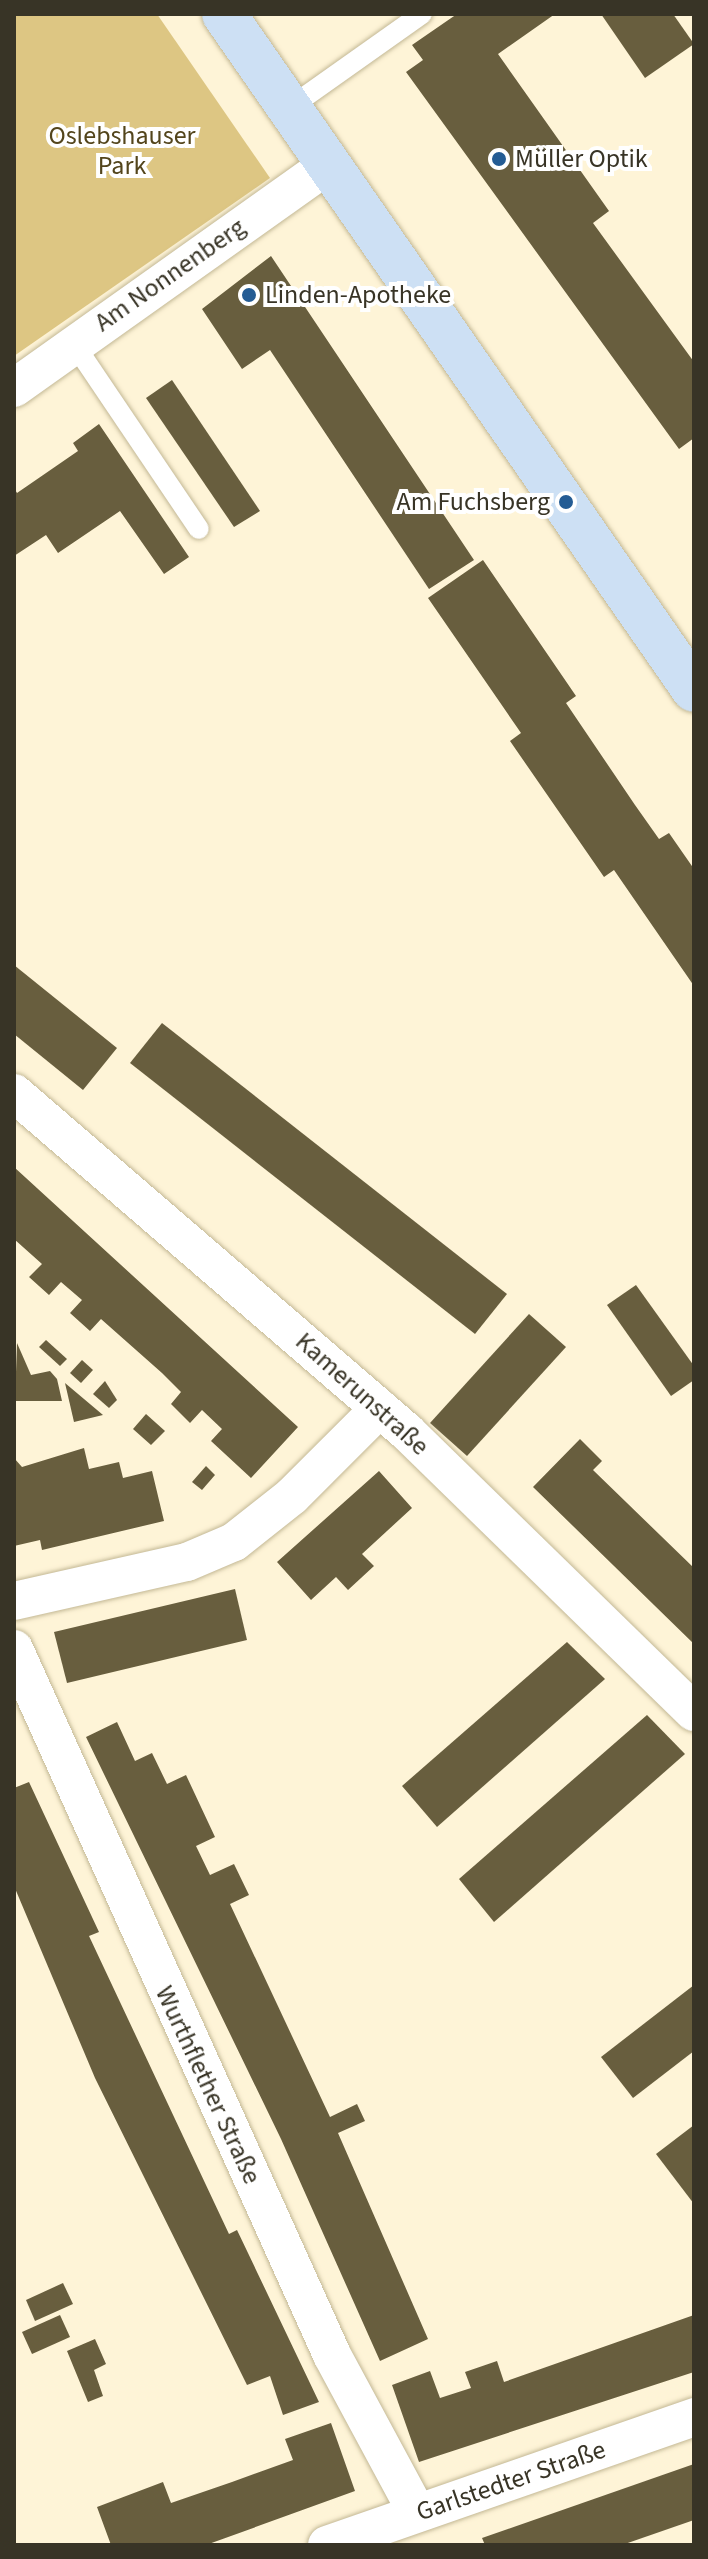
<!DOCTYPE html>
<html>
<head>
<meta charset="utf-8">
<style>
  body { margin:0 }
  #map { position:relative; width:708px; height:2559px; overflow:hidden; background:#fef4d7; font-family:"Source Sans 3",sans-serif }
  div>[style] { position:absolute }
  .green>* { inset:0; background:#ddc683 }
  .building>* { inset:0; background:#685e3e }
  .roads { filter:drop-shadow(0 0 2px #c3b895) drop-shadow(0 0 2px #c3b895) }
  .service>* { height:20px; margin:-10px; padding:0 10px; transform-origin:10px; border-radius:10px; background:#fff }
  .minor>* { height:38px; margin:-19px; padding:0 19px; transform-origin:19px; border-radius:19px; background:#fff }
  .secondary>* { height:44px; margin:-22px; padding:0 22px; transform-origin:22px; border-radius:22px; background:#cde0f4 }
  .dots>* { width:22px; height:22px; translate:-50% -50%; box-sizing:border-box; border:4px solid #fff; border-radius:50% }
  span { translate:-50% -50%; white-space:nowrap; text-align:center; line-height:1.15; -webkit-text-stroke:8px #fff; paint-order:stroke }
  .park-label { font-size:26px; color:#53451c }
  .poi-label { font-size:26px; color:#383426 }
  .left { translate:0 -50%; text-align:left }
  .right { translate:-100% -50%; text-align:right }
  .street-label { font-size:26px; color:#383426 }
  .frame { position:absolute; inset:0; border:16px solid #383426; pointer-events:none }
</style>
</head>
<body>
<div id="map">
  <div class="green">
    <i style="clip-path:polygon(14px 14px,157px 14px,270px 178px,14px 356px)"></i>
  </div>
  <div class="building">
    <i style="clip-path:polygon(457px 14px,555px 14px,498px 54px,609px 211px,593px 223px,694px 362px,694px 438px,679px 449px,406px 72px,423px 60px,412px 45px)"></i>
    <i style="clip-path:polygon(601px 14px,673px 14px,694px 44px,645px 78px)"></i>
    <i style="clip-path:polygon(271px 256px,474px 560px,429px 589px,270px 350px,242px 369px,202px 309px)"></i>
    <i style="clip-path:polygon(172px 380px,260px 511px,234px 527px,146px 398px)"></i>
    <i style="clip-path:polygon(99px 424px,189px 557px,164px 574px,120px 511px,58px 553px,46px 535px,14px 556px,14px 488px,17px 493px,78px 451px,73px 443px)"></i>
    <i style="clip-path:polygon(483px 560px,576px 696px,566px 703px,635px 805px,659px 839px,669px 833px,694px 869px,694px 986px,614px 870px,604px 877px,510px 741px,521px 733px,428px 598px)"></i>
    <i style="clip-path:polygon(14px 965px,117px 1048px,83px 1090px,14px 1034px)"></i>
    <i style="clip-path:polygon(162px 1023px,507px 1294px,475px 1334px,130px 1063px)"></i>
    <i style="clip-path:polygon(14px 1167px,298px 1427px,251px 1478px,211px 1441px,222px 1429px,202px 1410px,190px 1423px,171px 1404px,181px 1392px,162px 1373px,101px 1319px,90px 1331px,70px 1313px,82px 1300px,61px 1282px,49px 1295px,29px 1277px,42px 1264px,14px 1239px)"></i>
    <i style="clip-path:polygon(636px 1285px,694px 1366px,694px 1380px,671px 1396px,607px 1305px)"></i>
    <i style="clip-path:polygon(529px 1314px,566px 1347px,467px 1456px,430px 1423px)"></i>
    <i style="clip-path:polygon(46px 1340px,67px 1359px,60px 1366px,39px 1347px)"></i>
    <i style="clip-path:polygon(17px 1343px,31px 1375px,50px 1371px,57px 1379px,62px 1401px,15px 1401px)"></i>
    <i style="clip-path:polygon(82px 1360px,93px 1370px,81px 1383px,70px 1373px)"></i>
    <i style="clip-path:polygon(105px 1381px,117px 1400px,109px 1408px,93px 1394px)"></i>
    <i style="clip-path:polygon(65px 1383px,103px 1415px,74px 1422px)"></i>
    <i style="clip-path:polygon(146px 1414px,165px 1431px,151px 1445px,133px 1429px)"></i>
    <i style="clip-path:polygon(580px 1439px,602px 1461px,593px 1470px,694px 1568px,694px 1644px,533px 1487px)"></i>
    <i style="clip-path:polygon(84px 1448px,89px 1469px,119px 1462px,123px 1478px,152px 1471px,164px 1521px,42px 1550px,40px 1540px,14px 1546px,14px 1458px,22px 1467px)"></i>
    <i style="clip-path:polygon(206px 1466px,215px 1475px,202px 1490px,192px 1482px)"></i>
    <i style="clip-path:polygon(379px 1471px,412px 1508px,362px 1554px,374px 1566px,348px 1590px,336px 1577px,311px 1600px,277px 1562px)"></i>
    <i style="clip-path:polygon(235px 1589px,247px 1640px,67px 1683px,54px 1632px)"></i>
    <i style="clip-path:polygon(567px 1642px,605px 1679px,437px 1827px,402px 1786px)"></i>
    <i style="clip-path:polygon(647px 1715px,685px 1754px,494px 1922px,459px 1879px)"></i>
    <i style="clip-path:polygon(117px 1722px,135px 1761px,152px 1753px,167px 1784px,186px 1775px,215px 1837px,196px 1846px,210px 1875px,234px 1864px,249px 1895px,230px 1904px,330px 2117px,357px 2104px,365px 2121px,338px 2133px,428px 2339px,380px 2361px,281px 2139px,86px 1737px)"></i>
    <i style="clip-path:polygon(29px 1782px,99px 1932px,89px 1936px,229px 2234px,237px 2230px,319px 2402px,283px 2415px,270px 2376px,247px 2385px,95px 2078px,14px 1886px,14px 1788px)"></i>
    <i style="clip-path:polygon(694px 1985px,694px 2051px,633px 2098px,601px 2057px)"></i>
    <i style="clip-path:polygon(694px 2125px,694px 2204px,656px 2154px)"></i>
    <i style="clip-path:polygon(63px 2283px,73px 2304px,35px 2321px,26px 2300px)"></i>
    <i style="clip-path:polygon(60px 2315px,70px 2337px,32px 2354px,22px 2332px)"></i>
    <i style="clip-path:polygon(694px 2315px,694px 2372px,419px 2462px,392px 2385px,430px 2371px,440px 2398px,471px 2388px,465px 2372px,497px 2361px,504px 2382px)"></i>
    <i style="clip-path:polygon(95px 2339px,106px 2364px,94px 2370px,103px 2396px,88px 2402px,67px 2351px)"></i>
    <i style="clip-path:polygon(331px 2423px,355px 2491px,206px 2545px,111px 2545px,97px 2507px,163px 2482px,171px 2503px,232px 2482px,293px 2460px,285px 2439px)"></i>
    <i style="clip-path:polygon(694px 2464px,694px 2520px,622px 2545px,485px 2545px,482px 2538px)"></i>
  </div>
  <div class="roads">
    <div class="service">
      <i style="left:289px;top:108px;width:163px;rotate:-35.3deg"></i>
      <i style="left:74px;top:344px;width:223px;rotate:56deg"></i>
    </div>
    <div class="minor">
      <i style="left:14px;top:388px;width:385px;rotate:-35.4deg"></i>
      <i style="left:14px;top:1093px;width:519px;rotate:40.78deg"></i>
      <i style="left:407px;top:1432px;width:401px;rotate:44.3deg"></i>
      <i style="left:14px;top:1601px;width:177px;rotate:-12.7deg"></i>
      <i style="left:187px;top:1562px;width:51px;rotate:-23.1deg"></i>
      <i style="left:234px;top:1542px;width:74px;rotate:-38.4deg"></i>
      <i style="left:292px;top:1496px;width:124px;rotate:-45deg"></i>
      <i style="left:14px;top:1649px;width:774px;rotate:65.75deg"></i>
      <i style="left:332px;top:2355px;width:179px;rotate:61.7deg"></i>
      <i style="left:327px;top:2545px;width:389px;rotate:-19.2deg"></i>
    </div>
    <div class="secondary">
      <i style="left:224px;top:14px;width:823px;rotate:55.19deg"></i>
    </div>
  </div>
  <div class="dots">
    <i style="left:499px;top:159px;background:#245c94"></i>
    <i style="left:249px;top:295px;background:#245c94"></i>
    <i style="left:566px;top:502px;background:#245c94"></i>
  </div>
  <div class="park-label">
    <span style="left:122px;top:151px">Oslebshauser<br>Park</span>
  </div>
  <div class="poi-label">
    <span class="left" style="left:515px;top:159px">Müller Optik</span>
    <span class="left" style="left:265px;top:295px">Linden-Apotheke</span>
    <span class="right" style="left:550px;top:502px">Am Fuchsberg</span>
  </div>
  <div class="street-label">
    <span style="left:170px;top:275px;rotate:-35deg">Am Nonnenberg</span>
    <span style="left:362px;top:1394px;rotate:42deg">Kamerunstraße</span>
    <span style="left:208px;top:2085px;rotate:65deg">Wurthflether Straße</span>
    <span style="left:511px;top:2481px;rotate:-19deg">Garlstedter Straße</span>
  </div>
  <div class="frame"></div>
</div>
</body>
</html>
